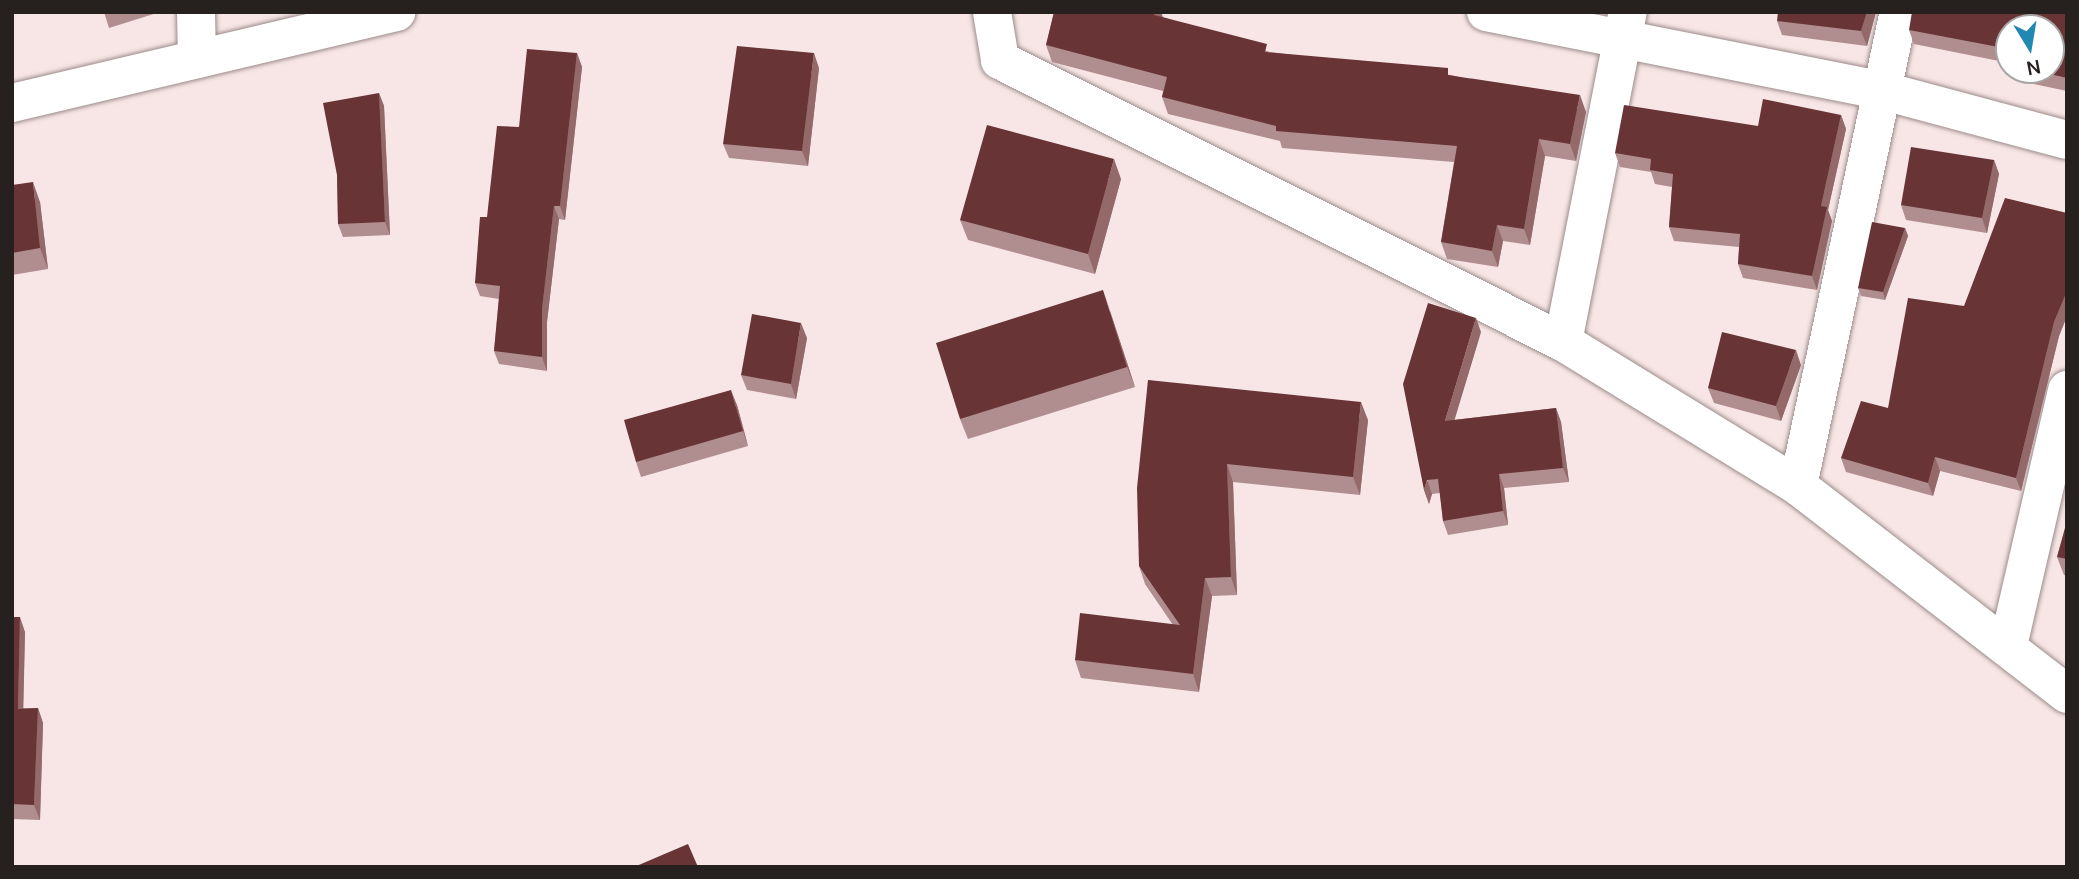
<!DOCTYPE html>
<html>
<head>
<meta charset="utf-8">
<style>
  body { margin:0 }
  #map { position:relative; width:2079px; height:879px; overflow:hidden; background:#f8e6e6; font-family:Manrope,sans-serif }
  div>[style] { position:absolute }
  .roads { filter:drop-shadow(0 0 2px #9b8b8a) drop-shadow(0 0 2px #9b8b8a) }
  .minor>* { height:38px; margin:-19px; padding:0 19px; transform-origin:19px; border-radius:19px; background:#fff }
  .wall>* { inset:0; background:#b08d8e }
  .shaded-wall>* { inset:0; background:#93696a }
  .building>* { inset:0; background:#683435 }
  span { translate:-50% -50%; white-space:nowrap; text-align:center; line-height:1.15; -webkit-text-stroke:7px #fff; paint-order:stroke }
  .frame { position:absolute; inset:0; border:14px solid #26201f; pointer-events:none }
  .north { position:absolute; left:1995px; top:14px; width:70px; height:70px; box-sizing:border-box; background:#fff; border:2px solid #a8a6a5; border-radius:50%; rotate:169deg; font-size:19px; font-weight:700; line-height:28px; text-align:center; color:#26201f }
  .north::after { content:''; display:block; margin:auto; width:24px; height:32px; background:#2088b1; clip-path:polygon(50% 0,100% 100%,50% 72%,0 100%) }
</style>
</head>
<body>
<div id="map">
  <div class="roads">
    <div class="minor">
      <i style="left:196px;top:12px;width:47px;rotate:88.8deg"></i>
      <i style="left:992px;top:12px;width:49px;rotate:80.5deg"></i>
      <i style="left:1000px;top:60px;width:630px;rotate:26.61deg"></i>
      <i style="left:1563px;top:342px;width:276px;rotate:31.5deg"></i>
      <i style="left:1798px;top:486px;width:340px;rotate:37.7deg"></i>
      <i style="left:1486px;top:12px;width:406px;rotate:11.2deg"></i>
      <i style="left:1884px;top:91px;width:189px;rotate:15deg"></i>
      <i style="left:12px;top:103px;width:395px;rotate:-13.3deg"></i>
      <i style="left:1563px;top:342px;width:336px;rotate:-78.9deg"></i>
      <i style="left:1798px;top:486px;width:485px;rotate:-78deg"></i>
      <i style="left:2008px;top:646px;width:263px;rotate:-77deg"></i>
    </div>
  </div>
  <div class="wall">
    <i style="clip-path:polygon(104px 12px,160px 12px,109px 28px)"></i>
    <i style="clip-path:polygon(1054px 12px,1161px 12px,1163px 17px,1270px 52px,1451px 75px,1586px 112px,1576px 161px,1545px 156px,1530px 245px,1503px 241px,1498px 267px,1447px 259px,1441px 242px,1454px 162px,1282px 148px,1280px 141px,1168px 114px,1162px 97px,1163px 91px,1052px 62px,1046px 45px)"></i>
    <i style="clip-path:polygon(1876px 12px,1867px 46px,1782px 35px,1777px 21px)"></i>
    <i style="clip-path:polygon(2067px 12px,2067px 91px,2029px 83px,2025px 70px,2051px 70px,2009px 28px,2009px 63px,1914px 44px,1909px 30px)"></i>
    <i style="clip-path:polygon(577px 53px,582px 67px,565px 220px,559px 219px,547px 322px,547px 371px,499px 364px,494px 351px,499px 299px,480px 296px,475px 283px,519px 127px)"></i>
    <i style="clip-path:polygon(819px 68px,808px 166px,729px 158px,723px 144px)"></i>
    <i style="clip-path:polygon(379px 93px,384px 106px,390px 235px,343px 237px,338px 224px,337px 175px)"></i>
    <i style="clip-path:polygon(1841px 115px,1846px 129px,1828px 210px,1832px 221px,1817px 290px,1743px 278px,1738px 264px,1739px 247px,1674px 241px,1669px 227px,1672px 187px,1655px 184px,1651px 172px,1620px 167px,1615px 153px,1758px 126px)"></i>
    <i style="clip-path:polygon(1994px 160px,1999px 174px,1987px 233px,1906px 220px,1901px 205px)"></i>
    <i style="clip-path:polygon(1121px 179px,1095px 274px,968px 240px,960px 220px)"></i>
    <i style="clip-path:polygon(12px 185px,40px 202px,48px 269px,12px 275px)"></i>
    <i style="clip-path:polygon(2067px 213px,2067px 316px,2059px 336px,2021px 491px,1940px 471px,1933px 496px,1846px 472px,1841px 458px,1888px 408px,1964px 306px)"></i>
    <i style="clip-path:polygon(1905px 228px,1908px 236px,1885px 300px,1861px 296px,1858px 288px)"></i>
    <i style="clip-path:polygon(1110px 311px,1135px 387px,968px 439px,960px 419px)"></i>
    <i style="clip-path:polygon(1481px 332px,1454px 420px,1556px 408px,1561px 422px,1569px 482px,1504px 488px,1508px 525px,1448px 535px,1443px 521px,1440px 493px,1432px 494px,1429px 504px,1424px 490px)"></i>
    <i style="clip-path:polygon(807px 338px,796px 399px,747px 390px,741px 375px)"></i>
    <i style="clip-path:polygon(1801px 365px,1781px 421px,1714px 403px,1708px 388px)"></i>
    <i style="clip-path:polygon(1148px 380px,1368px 420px,1360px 495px,1233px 482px,1237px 595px,1212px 596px,1199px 692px,1081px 678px,1075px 660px,1173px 625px,1145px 584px,1139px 566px)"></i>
    <i style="clip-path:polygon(737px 405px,748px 446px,641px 477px,636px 462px)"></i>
    <i style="clip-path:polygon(2067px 521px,2067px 576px,2064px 575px,2057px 557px)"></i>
    <i style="clip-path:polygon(12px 617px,25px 632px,23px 708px,38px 708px,43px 723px,40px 820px,12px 819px)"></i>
  </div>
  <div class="shaded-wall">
    <i style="clip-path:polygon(1155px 12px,1161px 12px,1163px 19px,1154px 15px)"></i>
    <i style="clip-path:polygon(1867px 12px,1876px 12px,1867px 46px,1861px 31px)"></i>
    <i style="clip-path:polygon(577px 53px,582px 67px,565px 220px,560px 206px)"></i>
    <i style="clip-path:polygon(814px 53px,819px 68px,808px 166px,802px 151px)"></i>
    <i style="clip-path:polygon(379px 93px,384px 106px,390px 235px,385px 222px)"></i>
    <i style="clip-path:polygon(1580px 95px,1586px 112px,1576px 161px,1570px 144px)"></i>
    <i style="clip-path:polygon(1841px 115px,1846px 129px,1828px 210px,1832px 221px,1817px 290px,1812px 276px,1821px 206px)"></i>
    <i style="clip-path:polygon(1539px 139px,1545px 156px,1530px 245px,1524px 229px)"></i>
    <i style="clip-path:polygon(1114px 159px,1121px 179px,1095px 274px,1088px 254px)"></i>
    <i style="clip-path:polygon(1994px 160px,1999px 174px,1987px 233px,1982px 218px)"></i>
    <i style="clip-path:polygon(33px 182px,40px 202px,48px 269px,40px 248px)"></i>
    <i style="clip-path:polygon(554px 206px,559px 219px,547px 322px,547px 371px,542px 357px,542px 309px)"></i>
    <i style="clip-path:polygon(1497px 225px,1503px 241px,1498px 267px,1492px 251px)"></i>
    <i style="clip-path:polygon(1905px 228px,1908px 236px,1885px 300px,1883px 292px)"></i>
    <i style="clip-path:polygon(1103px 290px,1110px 311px,1135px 387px,1127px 367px)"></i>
    <i style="clip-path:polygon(2067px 291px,2067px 316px,2059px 336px,2021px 491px,2016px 478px,2054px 322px)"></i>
    <i style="clip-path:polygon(1476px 318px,1481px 332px,1450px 435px,1445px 421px)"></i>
    <i style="clip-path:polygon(801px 323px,807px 338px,796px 399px,791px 384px)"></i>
    <i style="clip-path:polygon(1796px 350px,1801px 365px,1781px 421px,1776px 406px)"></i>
    <i style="clip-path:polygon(731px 390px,737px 405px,748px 446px,743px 431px)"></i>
    <i style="clip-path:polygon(1361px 402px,1368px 420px,1360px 495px,1353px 477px)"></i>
    <i style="clip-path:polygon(1556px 408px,1561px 422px,1569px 482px,1563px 468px)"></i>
    <i style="clip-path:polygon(1935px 457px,1940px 471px,1933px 496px,1928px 483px)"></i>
    <i style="clip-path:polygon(1227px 464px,1233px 482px,1237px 595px,1231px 577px)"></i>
    <i style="clip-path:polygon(1499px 474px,1504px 488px,1508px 525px,1503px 511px)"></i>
    <i style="clip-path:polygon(1427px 480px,1432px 494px,1429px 504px,1424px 490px)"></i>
    <i style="clip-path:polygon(1205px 578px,1212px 596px,1199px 692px,1193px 674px)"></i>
    <i style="clip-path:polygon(20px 617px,25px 632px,23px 723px,18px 709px)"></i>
    <i style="clip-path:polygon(38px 708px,43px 723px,40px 820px,34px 805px)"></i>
  </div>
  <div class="building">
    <i style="clip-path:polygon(1054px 12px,1155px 12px,1154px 15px,1267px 44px,1265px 52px,1448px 68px,1448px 75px,1580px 95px,1570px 144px,1539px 139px,1524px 229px,1497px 225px,1492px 251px,1441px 242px,1457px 146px,1276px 131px,1276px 126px,1162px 97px,1167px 77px,1046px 45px)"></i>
    <i style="clip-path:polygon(1778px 12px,1867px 12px,1861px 31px,1777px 21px)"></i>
    <i style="clip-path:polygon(1912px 12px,2067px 12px,2067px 78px,2033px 70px,2051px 70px,2051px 28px,2009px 28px,2009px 49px,1909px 30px)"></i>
    <i style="clip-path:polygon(737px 46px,814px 53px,802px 151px,723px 144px)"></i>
    <i style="clip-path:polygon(527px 49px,577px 53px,560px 206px,554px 206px,542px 309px,542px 357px,494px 351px,500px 286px,475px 283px,480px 217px,487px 217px,497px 126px,519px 127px)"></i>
    <i style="clip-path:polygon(379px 93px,385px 222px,338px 224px,337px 175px,323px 103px)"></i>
    <i style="clip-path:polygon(1763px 99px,1841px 115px,1821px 206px,1827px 207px,1812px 276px,1738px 264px,1740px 234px,1669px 227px,1673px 174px,1650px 170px,1651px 159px,1615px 153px,1624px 105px,1758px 126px)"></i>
    <i style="clip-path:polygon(987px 125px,1114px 159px,1088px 254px,960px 220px)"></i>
    <i style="clip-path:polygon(1911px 147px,1994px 160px,1982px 218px,1901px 205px)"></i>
    <i style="clip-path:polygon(33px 182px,40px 248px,12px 253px,12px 185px)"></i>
    <i style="clip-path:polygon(2005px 198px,2067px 213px,2067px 280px,2066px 284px,2067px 284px,2067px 291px,2054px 322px,2016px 478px,1935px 457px,1928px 483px,1841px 458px,1861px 401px,1888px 408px,1908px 298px,1964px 306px)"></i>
    <i style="clip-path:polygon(1872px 222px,1905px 228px,1883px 292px,1858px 288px)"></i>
    <i style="clip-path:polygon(1103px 290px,1127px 367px,960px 419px,936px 343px)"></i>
    <i style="clip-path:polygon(1428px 303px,1476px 318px,1445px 421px,1556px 408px,1563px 468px,1499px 474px,1503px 511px,1443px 521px,1438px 479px,1427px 480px,1424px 490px,1403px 384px)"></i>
    <i style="clip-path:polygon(752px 314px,801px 323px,791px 384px,741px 375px)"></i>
    <i style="clip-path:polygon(1722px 332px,1796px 350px,1776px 406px,1708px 388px)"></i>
    <i style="clip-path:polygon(1148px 380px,1361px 402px,1353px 477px,1227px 464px,1231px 577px,1205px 578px,1193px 674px,1075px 660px,1080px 613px,1180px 625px,1139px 566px,1137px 488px)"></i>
    <i style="clip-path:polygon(731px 390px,743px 431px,636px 462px,624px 420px)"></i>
    <i style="clip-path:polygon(2067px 521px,2067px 559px,2057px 557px)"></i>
    <i style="clip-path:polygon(12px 617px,20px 617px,18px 709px,38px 708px,34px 805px,12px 804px)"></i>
    <i style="clip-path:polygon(688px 844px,698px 867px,634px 867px)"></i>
  </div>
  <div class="frame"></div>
  <div class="north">N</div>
</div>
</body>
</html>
